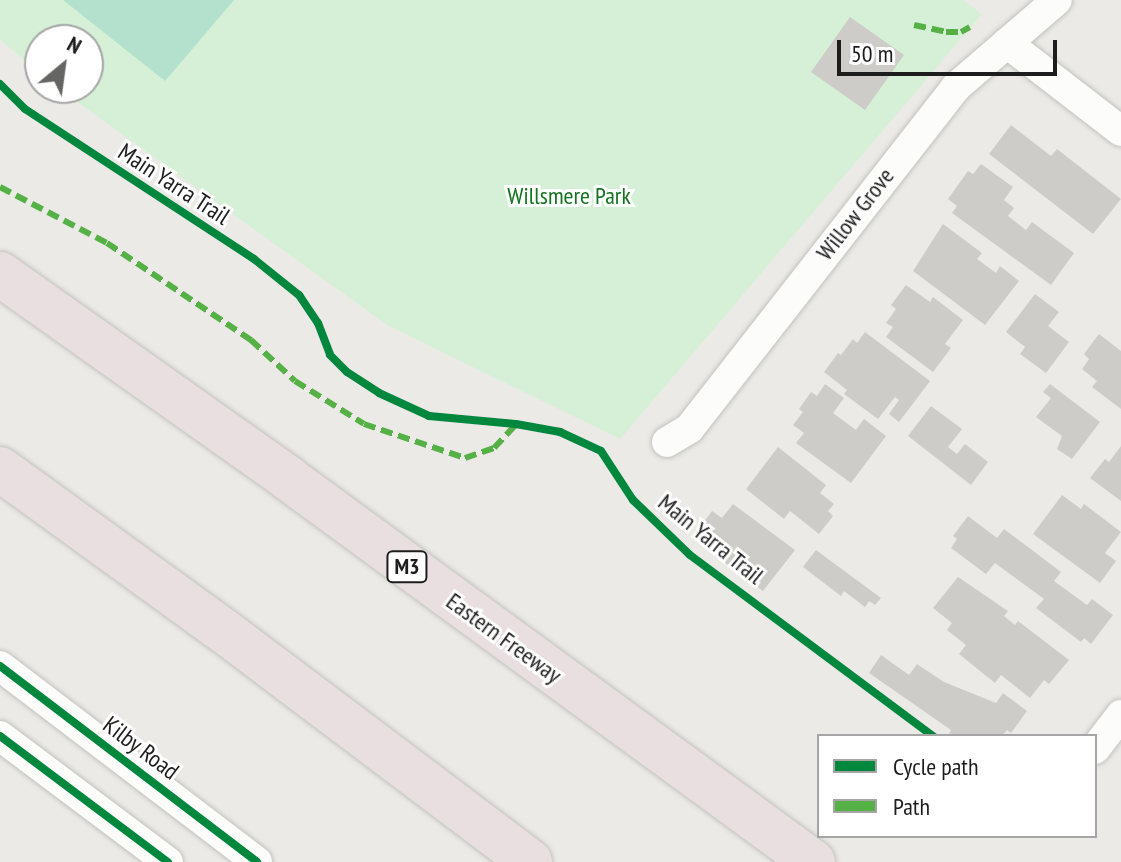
<!DOCTYPE html>
<html>
<head>
<meta charset="utf-8">
<style>
  body { margin:0 }
  #map { position:relative; width:1121px; height:862px; overflow:hidden; background:#eceae6; font-family:"PT Sans Narrow",sans-serif }
  div>[style] { position:absolute }
  .park>* { inset:0; background:#d5f0d6 }
  .pitch>* { inset:0; background:#b4e0ce }
  .building>* { inset:0; background:#ceccc9 }
  .roads { filter:drop-shadow(0 0 2px #c3c2c0) drop-shadow(0 0 2px #c3c2c0) }
  .minor>* { height:30px; margin:-15px; padding:0 15px; transform-origin:15px; border-radius:15px; background:#fcfcfb }
  .highway>* { height:44px; margin:-22px; padding:0 22px; transform-origin:22px; border-radius:22px; background:#e9dfe0 }
  .quiet>* { height:6px; margin-top:-3px; transform-origin:0; background:repeating-linear-gradient(90deg,#55b145 0 12px,transparent 0 18px) }
  .cycleway>* { height:8px; margin:-4px; padding:0 4px; transform-origin:4px; border-radius:4px; background:#00873e }
  span { translate:-50% -50%; white-space:nowrap; text-align:center; line-height:1.15; -webkit-text-stroke:6px #fff; paint-order:stroke }
  .shield-label span { padding:2px 6px; background:#fff; border:2px solid; border-radius:6px; -webkit-text-stroke-width:0 }
  .shield-label { font-size:22px; color:#1d1d1d; font-weight:700 }
  .street-label { font-size:24px; color:#1d1d1d }
  .park-label { font-size:24px; color:#13731f }
  .legend { position:absolute; left:817px; top:734px; width:280px; height:104px; box-sizing:border-box; background:#fff; border:2px solid #a5a5a5; margin:0; padding:10px 14px; list-style:none; font-size:24px; color:#1d1d1d }
  .legend li { display:flex; align-items:center; gap:16px; height:40px }
  .legend b { width:40px; border:2px solid #a5a5a5 }
  .north { position:absolute; left:24px; top:24px; width:80px; height:80px; box-sizing:border-box; background:#fff; border:2px solid #a5a5a5; border-radius:50%; rotate:29deg; font-size:22px; font-weight:700; line-height:32px; text-align:center; color:#1d1d1d }
  .north::after { content:''; display:block; margin:auto; width:28px; height:36px; background:#656563; clip-path:polygon(50% 0,100% 100%,50% 72%,0 100%) }
  .scale { position:absolute; left:837px; top:40px; width:220px; height:36px; box-sizing:border-box; border:4px solid #1d1d1d; border-top:0; padding-left:10px; font-size:24px; line-height:28px; white-space:nowrap; color:#1d1d1d; -webkit-text-stroke:6px #fff; paint-order:stroke }
</style>
</head>
<body>
<div id="map">
  <div class="park">
    <i style="clip-path:polygon(0 0,963px 0,982px 14px,620px 439px,387px 325px,58px 88px,88px 88px,88px 40px,40px 40px,40px 73px,0 40px)"></i>
  </div>
  <div class="pitch">
    <i style="clip-path:polygon(63px 0,234px 0,165px 81px)"></i>
  </div>
  <div class="building">
    <i style="clip-path:polygon(850px 17px,904px 55px,865px 110px,811px 72px)"></i>
    <i style="clip-path:polygon(1011px 125px,1051px 156px,1057px 149px,1121px 199px,1093px 234px,989px 154px)"></i>
    <i style="clip-path:polygon(981px 164px,1013px 187px,1004px 200px,1014px 208px,1008px 216px,1026px 230px,1032px 222px,1074px 253px,1051px 285px,952px 213px,957px 206px,948px 199px,968px 171px,973px 174px)"></i>
    <i style="clip-path:polygon(943px 224px,982px 253px,977px 259px,996px 273px,1000px 266px,1019px 281px,985px 325px,913px 271px)"></i>
    <i style="clip-path:polygon(906px 285px,930px 302px,933px 297px,963px 320px,945px 344px,951px 348px,933px 372px,886px 337px,893px 327px,886px 323px,896px 309px,891px 305px)"></i>
    <i style="clip-path:polygon(1035px 294px,1059px 312px,1048px 326px,1069px 342px,1046px 373px,1020px 354px,1025px 347px,1006px 332px)"></i>
    <i style="clip-path:polygon(865px 332px,930px 381px,899px 422px,889px 414px,899px 400px,895px 397px,878px 419px,844px 394px,847px 390px,824px 372px,838px 353px,841px 355px,853px 339px,857px 343px)"></i>
    <i style="clip-path:polygon(1099px 334px,1121px 351px,1121px 409px,1092px 387px,1097px 381px,1082px 369px,1089px 359px,1084px 354px)"></i>
    <i style="clip-path:polygon(825px 384px,844px 398px,833px 413px,856px 430px,864px 419px,886px 436px,851px 483px,796px 443px,804px 433px,793px 425px,803px 412px,799px 409px,811px 392px,817px 396px)"></i>
    <i style="clip-path:polygon(1050px 384px,1100px 422px,1072px 459px,1057px 449px,1062px 436px,1036px 417px,1051px 398px,1043px 392px)"></i>
    <i style="clip-path:polygon(931px 406px,962px 429px,948px 447px,957px 454px,965px 444px,988px 462px,971px 485px,908px 436px)"></i>
    <i style="clip-path:polygon(1121px 446px,1121px 501px,1090px 478px,1105px 459px,1109px 462px)"></i>
    <i style="clip-path:polygon(778px 447px,826px 485px,820px 493px,834px 504px,828px 511px,833px 516px,819px 534px,790px 511px,784px 519px,746px 489px)"></i>
    <i style="clip-path:polygon(1062px 495px,1081px 509px,1084px 504px,1121px 532px,1105px 553px,1116px 561px,1100px 583px,1033px 534px)"></i>
    <i style="clip-path:polygon(733px 504px,795px 550px,763px 591px,700px 544px,706px 536px,698px 530px,712px 511px,722px 518px)"></i>
    <i style="clip-path:polygon(968px 516px,997px 538px,1004px 529px,1061px 572px,1054px 581px,1087px 605px,1092px 599px,1113px 615px,1091px 644px,1084px 638px,1081px 642px,1036px 608px,1044px 599px,995px 563px,986px 574px,951px 548px,957px 539px,953px 536px)"></i>
    <i style="clip-path:polygon(816px 550px,881px 598px,875px 605px,869px 601px,865px 607px,844px 591px,841px 596px,803px 567px)"></i>
    <i style="clip-path:polygon(958px 577px,1008px 611px,1004px 616px,1015px 625px,1018px 621px,1069px 660px,1049px 684px,1044px 680px,1030px 698px,1001px 675px,995px 683px,959px 654px,966px 645px,947px 630px,952px 623px,933px 608px)"></i>
    <i style="clip-path:polygon(881px 655px,909px 675px,917px 664px,944px 682px,996px 703px,1003px 693px,1027px 711px,1011px 733px,1007px 730px,1002px 736px,952px 736px,949px 734px,951px 730px,869px 673px)"></i>
  </div>
  <div class="roads">
    <div class="minor">
      <i style="left:1007px;top:43px;width:144px;rotate:37.7deg"></i>
      <i style="left:667px;top:442px;width:26px;rotate:-31deg"></i>
      <i style="left:689px;top:429px;width:434px;rotate:-52deg"></i>
      <i style="left:956px;top:87px;width:133px;rotate:-40.7deg"></i>
      <i style="left:0;top:666px;width:323px;rotate:37.3deg"></i>
      <i style="left:0;top:736px;width:210px;rotate:36.9deg"></i>
      <i style="left:1095px;top:749px;width:43px;rotate:-52.6deg"></i>
    </div>
    <div class="highway">
      <i style="left:0;top:274px;width:354px;rotate:35.3deg"></i>
      <i style="left:289px;top:479px;width:649px;rotate:36.16deg"></i>
      <i style="left:0;top:469px;width:276px;rotate:35.9deg"></i>
      <i style="left:224px;top:631px;width:383px;rotate:37deg"></i>
    </div>
  </div>
  <div class="quiet">
    <i style="left:914px;top:25px;width:33px;rotate:12deg"></i>
    <i style="left:946px;top:32px;width:15px"></i>
    <i style="left:961px;top:32px;width:10px;rotate:-29deg"></i>
    <i style="left:0;top:187px;width:121px;rotate:27.6deg"></i>
    <i style="left:107px;top:243px;width:174px;rotate:34deg"></i>
    <i style="left:251px;top:340px;width:60px;rotate:43deg"></i>
    <i style="left:295px;top:381px;width:81px;rotate:31.9deg"></i>
    <i style="left:364px;top:424px;width:107px;rotate:18.6deg"></i>
    <i style="left:465px;top:458px;width:31px;rotate:-19deg"></i>
    <i style="left:494px;top:448px;width:33px;rotate:-47deg"></i>
  </div>
  <div class="cycleway">
    <i style="left:0;top:84px;width:35px;rotate:45deg"></i>
    <i style="left:25px;top:109px;width:274px;rotate:33.2deg"></i>
    <i style="left:254px;top:259px;width:58px;rotate:38.7deg"></i>
    <i style="left:299px;top:295px;width:34px;rotate:56deg"></i>
    <i style="left:318px;top:323px;width:34px;rotate:69deg"></i>
    <i style="left:330px;top:355px;width:24px;rotate:45deg"></i>
    <i style="left:347px;top:372px;width:38px;rotate:33deg"></i>
    <i style="left:379px;top:393px;width:55px;rotate:24.7deg"></i>
    <i style="left:429px;top:416px;width:87px;rotate:5.3deg"></i>
    <i style="left:516px;top:424px;width:45px;rotate:10.3deg"></i>
    <i style="left:560px;top:432px;width:45px;rotate:24.9deg"></i>
    <i style="left:601px;top:451px;width:59px;rotate:56.9deg"></i>
    <i style="left:633px;top:500px;width:79px;rotate:44deg"></i>
    <i style="left:690px;top:555px;width:303px;rotate:36.7deg"></i>
    <i style="left:0;top:666px;width:323px;rotate:37.3deg"></i>
    <i style="left:0;top:736px;width:210px;rotate:36.9deg"></i>
  </div>
  <div class="shield-label">
    <span style="left:407px;top:567px">M3</span>
  </div>
  <div class="street-label">
    <span style="left:174px;top:184px;rotate:33deg">Main Yarra Trail</span>
    <span style="left:855px;top:214px;rotate:-52deg">Willow Grove</span>
    <span style="left:711px;top:539px;rotate:39deg">Main Yarra Trail</span>
    <span style="left:504px;top:638px;rotate:36deg">Eastern Freeway</span>
    <span style="left:141px;top:748px;rotate:37deg">Kilby Road</span>
  </div>
  <div class="park-label">
    <span style="left:569px;top:196px">Willsmere Park</span>
  </div>
  <ul class="legend">
  <li><b style="height:10px;background:#00873e"></b>Cycle path</li>
  <li><b style="height:10px;background:#55b145"></b>Path</li>
  </ul>
  <div class="north">N</div>
  <div class="scale">50 m</div>
</div>
</body>
</html>
